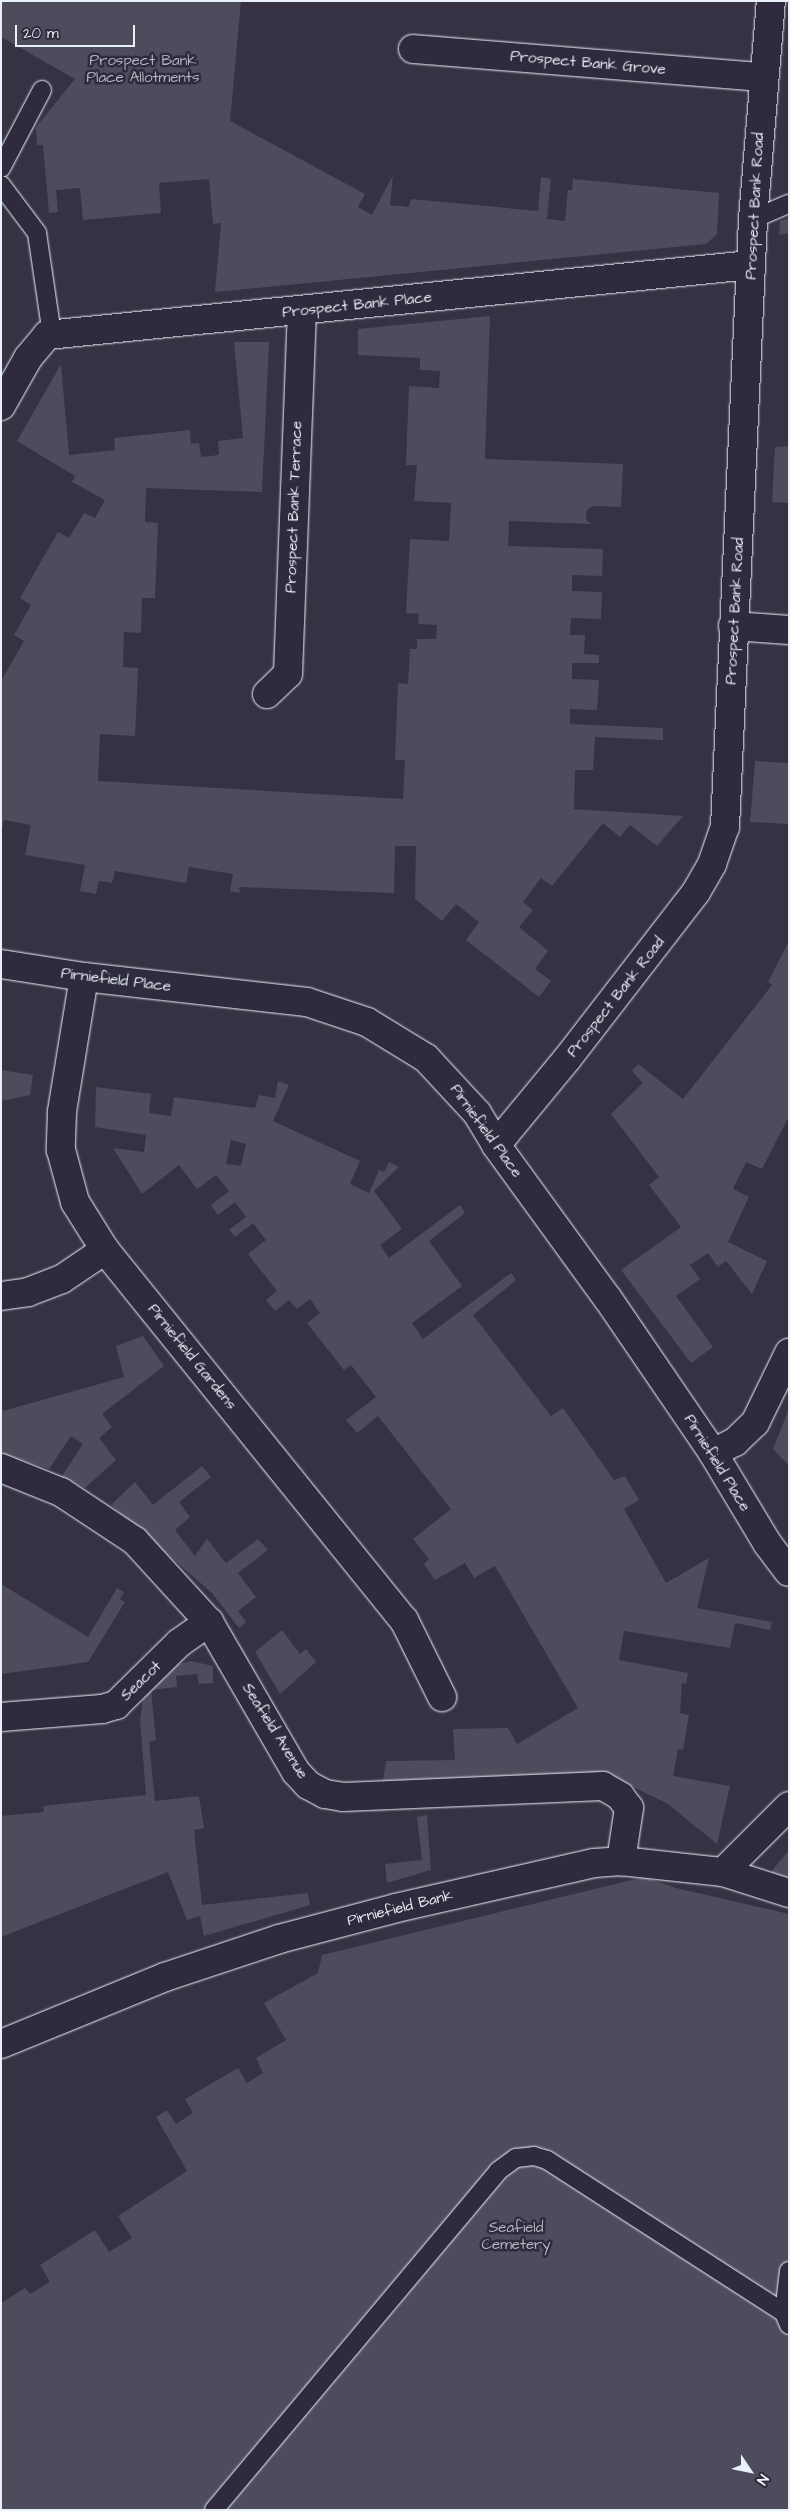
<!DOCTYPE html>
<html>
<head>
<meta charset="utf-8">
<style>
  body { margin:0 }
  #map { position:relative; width:790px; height:2511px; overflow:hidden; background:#363244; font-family:"Architects Daughter",sans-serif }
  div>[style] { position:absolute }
  .green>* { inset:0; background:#4d4b5c }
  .roads { filter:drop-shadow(0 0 1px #e8f1f8) drop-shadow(0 0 1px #e8f1f8) }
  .lane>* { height:18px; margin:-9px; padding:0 9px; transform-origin:9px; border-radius:9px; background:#2f2a3d }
  .street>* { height:28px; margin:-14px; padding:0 14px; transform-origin:14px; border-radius:14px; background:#2f2a3d }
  span { translate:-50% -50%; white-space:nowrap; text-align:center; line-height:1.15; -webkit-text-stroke:5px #2f2a3d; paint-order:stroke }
  .park-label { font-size:15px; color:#b2b7c1 }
  .street-label { font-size:15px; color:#e8f1f8 }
  .frame { position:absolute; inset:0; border:2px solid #e8f1f8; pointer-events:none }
  .north { position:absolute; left:725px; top:2446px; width:50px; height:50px; -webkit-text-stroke:4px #2f2a3d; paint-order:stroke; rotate:124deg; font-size:14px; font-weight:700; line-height:20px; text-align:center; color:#e8f1f8 }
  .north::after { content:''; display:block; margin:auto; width:18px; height:22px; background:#e8f1f8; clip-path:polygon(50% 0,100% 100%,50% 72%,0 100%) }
  .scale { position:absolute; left:15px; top:25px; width:120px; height:22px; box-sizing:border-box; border:2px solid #e8f1f8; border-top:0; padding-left:6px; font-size:15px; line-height:18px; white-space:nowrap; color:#e8f1f8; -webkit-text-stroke:4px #2f2a3d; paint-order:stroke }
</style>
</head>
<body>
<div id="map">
  <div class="green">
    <i style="clip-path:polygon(1px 1px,241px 1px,230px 121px,365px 194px,358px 207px,372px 215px,393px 175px,390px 205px,409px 207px,411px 199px,538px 211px,541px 177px,551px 179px,547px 219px,565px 221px,568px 190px,572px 190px,573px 179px,719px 193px,717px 234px,706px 244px,215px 292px,221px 223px,213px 224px,209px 179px,159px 183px,161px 213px,83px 220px,80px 188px,56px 190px,58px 212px,49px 213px,43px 145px,37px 145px,36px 127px,75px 79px,1px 37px)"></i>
    <i style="clip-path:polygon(789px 218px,789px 233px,779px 235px,780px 221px)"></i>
    <i style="clip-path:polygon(490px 316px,485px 459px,623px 464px,621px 507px,593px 506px,587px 510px,586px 520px,592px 524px,509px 521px,508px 546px,603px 549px,602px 576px,572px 575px,572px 591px,602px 592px,601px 619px,571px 618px,570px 635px,585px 635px,584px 654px,599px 655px,599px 663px,572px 663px,572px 679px,599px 680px,597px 710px,570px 709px,570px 724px,663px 728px,663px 740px,595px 737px,593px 770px,575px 770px,574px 809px,683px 816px,657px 846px,630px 825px,620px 837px,603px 823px,552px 886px,541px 878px,523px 902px,533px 910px,519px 927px,548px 951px,535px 969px,551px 981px,539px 997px,466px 940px,479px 922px,456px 904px,442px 921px,415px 899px,416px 846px,395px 846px,394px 893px,239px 887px,240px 893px,230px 891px,233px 874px,189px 867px,186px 883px,115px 871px,112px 883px,99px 881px,96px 894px,80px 891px,85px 865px,25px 855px,31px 825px,4px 820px,1px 835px,1px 681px,24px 641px,14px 635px,31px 605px,20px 598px,58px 532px,69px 538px,84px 513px,95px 518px,105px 500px,72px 482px,75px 476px,17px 441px,61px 364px,69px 455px,115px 450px,114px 438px,190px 430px,191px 444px,199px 443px,201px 457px,219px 455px,218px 441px,243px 438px,234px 342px,269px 342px,262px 492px,146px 488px,145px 522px,158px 523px,155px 598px,142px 598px,141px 633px,124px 632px,123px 667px,138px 668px,135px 736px,100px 734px,98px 781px,403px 799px,405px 760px,395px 760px,398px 683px,408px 684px,410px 649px,417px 649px,417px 639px,436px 639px,437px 625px,418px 624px,419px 614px,406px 613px,410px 539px,449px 541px,451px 503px,414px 501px,417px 465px,406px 465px,409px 386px,439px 388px,440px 371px,420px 370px,420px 358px,358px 355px,358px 329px)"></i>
    <i style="clip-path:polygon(789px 446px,789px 503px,772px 502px,775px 447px)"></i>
    <i style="clip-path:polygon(755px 761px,789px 763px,789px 824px,750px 822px)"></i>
    <i style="clip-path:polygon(789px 941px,789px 1116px,762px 1169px,746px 1162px,733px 1189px,749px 1197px,728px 1242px,767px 1261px,752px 1294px,726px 1261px,718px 1267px,708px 1253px,690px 1265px,700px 1279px,676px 1296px,713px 1347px,691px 1363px,621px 1270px,681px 1227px,649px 1185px,659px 1177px,611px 1114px,643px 1083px,632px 1071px,638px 1064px,683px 1099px,772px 985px,768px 982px)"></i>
    <i style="clip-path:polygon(1px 1070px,33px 1075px,30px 1095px,1px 1101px)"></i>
    <i style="clip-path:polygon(evenodd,278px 1081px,289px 1085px,273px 1121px,360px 1161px,350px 1184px,369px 1193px,379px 1170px,384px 1172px,389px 1162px,399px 1167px,374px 1191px,402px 1229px,380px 1245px,389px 1258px,460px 1205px,465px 1213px,429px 1241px,462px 1286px,412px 1323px,423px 1339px,511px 1273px,516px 1280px,473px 1315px,551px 1416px,563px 1408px,614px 1480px,625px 1476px,639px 1500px,624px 1509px,666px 1583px,709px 1558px,697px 1608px,772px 1622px,770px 1630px,735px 1623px,730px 1648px,624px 1631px,619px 1660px,688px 1673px,686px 1684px,682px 1683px,680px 1713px,689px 1715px,683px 1750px,678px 1749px,673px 1776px,730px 1786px,717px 1844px,668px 1804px,621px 1781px,382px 1787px,386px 1761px,455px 1760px,453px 1729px,508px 1728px,517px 1744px,578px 1708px,495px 1566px,474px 1578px,465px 1563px,435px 1580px,424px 1564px,429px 1559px,413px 1539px,451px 1509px,378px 1416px,357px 1433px,346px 1420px,376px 1397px,351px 1365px,344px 1370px,307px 1323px,320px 1313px,310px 1299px,297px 1309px,289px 1300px,275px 1311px,266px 1300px,277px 1291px,248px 1254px,266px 1240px,253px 1223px,235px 1237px,232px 1233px,229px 1230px,246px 1217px,235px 1202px,218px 1215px,211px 1205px,229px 1191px,216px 1175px,197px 1189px,179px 1165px,142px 1194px,113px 1148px,144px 1152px,146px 1135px,95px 1127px,96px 1087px,151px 1094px,149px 1113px,171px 1116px,174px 1097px,255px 1108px,259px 1095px,275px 1098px,278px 1081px,231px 1140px,246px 1144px,241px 1166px,226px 1164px,231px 1140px)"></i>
    <i style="clip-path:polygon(143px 1336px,164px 1366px,102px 1414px,112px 1427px,99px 1438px,116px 1460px,85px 1488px,62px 1476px,83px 1444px,71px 1436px,49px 1469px,1px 1453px,1px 1405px,3px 1411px,124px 1377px,116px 1346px)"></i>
    <i style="clip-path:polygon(789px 1409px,789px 1466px,773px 1449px)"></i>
    <i style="clip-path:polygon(202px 1466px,211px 1477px,179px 1502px,190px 1517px,175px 1530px,195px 1556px,207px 1539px,226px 1563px,258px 1539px,268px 1550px,238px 1573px,256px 1597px,238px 1611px,246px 1622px,239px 1628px,212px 1593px,111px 1505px,135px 1482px,153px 1505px)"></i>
    <i style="clip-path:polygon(1px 1584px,88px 1637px,117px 1588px,124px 1592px,120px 1599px,125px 1602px,88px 1662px,1px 1674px)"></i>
    <i style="clip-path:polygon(282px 1630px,300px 1654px,306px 1649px,316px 1662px,280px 1694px,255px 1652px)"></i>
    <i style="clip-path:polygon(191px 1661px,213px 1666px,213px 1683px,199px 1684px,197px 1674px,176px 1676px,177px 1687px,151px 1690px,156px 1740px,149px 1742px,155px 1801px,199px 1796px,204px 1828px,194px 1830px,202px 1905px,308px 1893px,310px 1905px,204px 1936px,200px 1916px,187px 1920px,168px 1872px,1px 1937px,1px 1816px,44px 1812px,43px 1806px,146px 1795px,140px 1719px,144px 1694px,176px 1665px)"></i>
    <i style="clip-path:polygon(427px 1815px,431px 1870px,387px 1883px,385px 1864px,422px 1860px,417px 1817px)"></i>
    <i style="clip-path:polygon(789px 1850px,789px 1884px,770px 1873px)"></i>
    <i style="clip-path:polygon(644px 1877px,676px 1888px,789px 1914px,789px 2510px,1px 2510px,1px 2303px,25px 2288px,30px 2294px,50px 2282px,40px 2265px,95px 2230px,109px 2252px,132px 2238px,118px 2216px,187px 2171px,156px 2117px,167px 2110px,176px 2124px,193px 2113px,185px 2099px,238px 2068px,247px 2083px,263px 2073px,256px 2058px,286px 2040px,264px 2003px,318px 1973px,322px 1955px)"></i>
  </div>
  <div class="roads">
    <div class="lane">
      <i style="left:1px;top:168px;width:88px;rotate:-62.3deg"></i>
      <i style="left:1px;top:185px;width:60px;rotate:53.1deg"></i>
      <i style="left:37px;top:233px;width:103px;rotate:81.6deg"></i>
      <i style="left:753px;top:219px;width:39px;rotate:-23deg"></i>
      <i style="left:789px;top:2271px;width:42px;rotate:96.8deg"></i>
      <i style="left:784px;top:2313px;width:13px;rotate:67deg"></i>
      <i style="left:214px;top:2510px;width:442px;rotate:-50deg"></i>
      <i style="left:498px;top:2171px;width:22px;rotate:-36deg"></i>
      <i style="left:516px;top:2158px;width:18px;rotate:-6deg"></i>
      <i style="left:534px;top:2156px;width:14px;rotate:17deg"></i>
      <i style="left:547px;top:2160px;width:282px;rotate:32.8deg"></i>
    </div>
    <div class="street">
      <i style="left:413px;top:49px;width:352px;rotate:4.6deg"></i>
      <i style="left:1px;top:406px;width:55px;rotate:-60.6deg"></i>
      <i style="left:28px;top:358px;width:30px;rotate:-50deg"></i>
      <i style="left:47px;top:335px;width:707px;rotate:-5.68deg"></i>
      <i style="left:733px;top:626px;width:56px;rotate:4.1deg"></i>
      <i style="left:267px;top:694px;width:29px;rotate:-44deg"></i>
      <i style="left:288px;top:674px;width:363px;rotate:-87.8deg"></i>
      <i style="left:1px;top:964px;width:84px;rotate:8.9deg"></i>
      <i style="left:84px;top:977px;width:224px;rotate:6.4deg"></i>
      <i style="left:307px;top:1002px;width:63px;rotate:18.4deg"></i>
      <i style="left:367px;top:1022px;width:69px;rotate:31.4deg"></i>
      <i style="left:426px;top:1058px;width:75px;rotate:47.2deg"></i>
      <i style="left:477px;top:1113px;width:37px;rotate:59deg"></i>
      <i style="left:496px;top:1145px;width:190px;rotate:54deg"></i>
      <i style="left:608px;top:1299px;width:186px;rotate:55.7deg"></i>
      <i style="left:713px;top:1453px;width:105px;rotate:59deg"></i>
      <i style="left:767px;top:1543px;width:36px;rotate:53deg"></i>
      <i style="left:84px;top:977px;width:137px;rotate:99.3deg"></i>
      <i style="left:62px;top:1112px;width:38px;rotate:92deg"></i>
      <i style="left:61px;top:1150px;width:54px;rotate:74.9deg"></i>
      <i style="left:75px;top:1202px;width:57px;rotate:58deg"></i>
      <i style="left:105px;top:1250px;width:476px;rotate:51.1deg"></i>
      <i style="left:404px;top:1620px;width:86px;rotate:63.7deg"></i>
      <i style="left:496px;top:1145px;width:112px;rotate:-50.5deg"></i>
      <i style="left:567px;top:1059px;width:211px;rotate:-52.3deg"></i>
      <i style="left:696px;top:892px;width:32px;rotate:-60deg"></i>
      <i style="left:712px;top:864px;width:39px;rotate:-71deg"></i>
      <i style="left:725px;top:827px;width:609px;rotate:-87.36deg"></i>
      <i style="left:753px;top:219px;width:219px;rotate:-85.3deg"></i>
      <i style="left:1px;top:1296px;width:27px;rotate:-8deg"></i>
      <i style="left:28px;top:1292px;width:36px;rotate:-21deg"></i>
      <i style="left:62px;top:1279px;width:52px;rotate:-34deg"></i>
      <i style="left:713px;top:1453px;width:25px;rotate:-27deg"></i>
      <i style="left:735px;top:1442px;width:28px;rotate:-44deg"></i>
      <i style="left:755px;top:1423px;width:78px;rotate:-64.1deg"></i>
      <i style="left:1px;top:1468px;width:65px;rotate:21.8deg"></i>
      <i style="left:61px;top:1492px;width:89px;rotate:33.5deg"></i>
      <i style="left:135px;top:1541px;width:110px;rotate:47.6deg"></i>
      <i style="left:209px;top:1622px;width:173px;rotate:59.9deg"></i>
      <i style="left:296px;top:1772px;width:18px;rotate:47deg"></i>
      <i style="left:308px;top:1785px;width:19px;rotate:28deg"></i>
      <i style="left:325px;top:1794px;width:18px;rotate:9deg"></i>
      <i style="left:343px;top:1797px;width:260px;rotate:-2.4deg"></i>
      <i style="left:603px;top:1786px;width:20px;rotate:30deg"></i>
      <i style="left:620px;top:1796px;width:15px;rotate:53deg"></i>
      <i style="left:629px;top:1808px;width:54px;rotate:98.6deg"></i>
      <i style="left:1px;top:1717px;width:101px;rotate:-4.5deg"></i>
      <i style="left:102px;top:1709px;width:15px;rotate:-16deg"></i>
      <i style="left:116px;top:1705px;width:88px;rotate:-44.5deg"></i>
      <i style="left:179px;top:1643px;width:37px;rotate:-35deg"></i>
      <i style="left:723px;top:1872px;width:69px;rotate:17.7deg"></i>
      <i style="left:1px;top:2044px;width:177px;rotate:-22.2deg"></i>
      <i style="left:165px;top:1977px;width:120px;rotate:-18.4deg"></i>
      <i style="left:279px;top:1939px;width:121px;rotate:-14.8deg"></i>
      <i style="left:396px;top:1908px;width:203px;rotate:-12.8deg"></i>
      <i style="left:594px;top:1863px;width:27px;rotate:-4deg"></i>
      <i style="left:621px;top:1861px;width:103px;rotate:6.2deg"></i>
      <i style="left:723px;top:1872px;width:93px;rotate:-45deg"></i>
    </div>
  </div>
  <div class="park-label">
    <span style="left:143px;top:69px">Prospect Bank<br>Place Allotments</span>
    <span style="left:516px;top:2236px">Seafield<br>Cemetery</span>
  </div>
  <div class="street-label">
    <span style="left:588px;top:63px;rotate:5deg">Prospect Bank Grove</span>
    <span style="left:755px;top:206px;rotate:-87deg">Prospect Bank Road</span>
    <span style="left:357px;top:305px;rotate:-6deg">Prospect Bank Place</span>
    <span style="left:294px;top:507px;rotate:-88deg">Prospect Bank Terrace</span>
    <span style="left:735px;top:611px;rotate:-87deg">Prospect Bank Road</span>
    <span style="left:116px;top:980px;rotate:7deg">Pirniefield Place</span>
    <span style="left:616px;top:997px;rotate:-52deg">Prospect Bank Road</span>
    <span style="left:486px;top:1131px;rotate:54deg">Pirniefield Place</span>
    <span style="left:192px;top:1357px;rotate:51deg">Pirniefield Gardens</span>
    <span style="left:717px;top:1463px;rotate:58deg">Pirniefield Place</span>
    <span style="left:141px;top:1681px;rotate:-44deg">Seacot</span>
    <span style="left:275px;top:1731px;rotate:58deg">Seafield Avenue</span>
    <span style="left:400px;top:1908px;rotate:-14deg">Pirniefield Bank</span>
  </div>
  <div class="frame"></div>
  <div class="north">N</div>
  <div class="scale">20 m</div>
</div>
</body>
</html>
